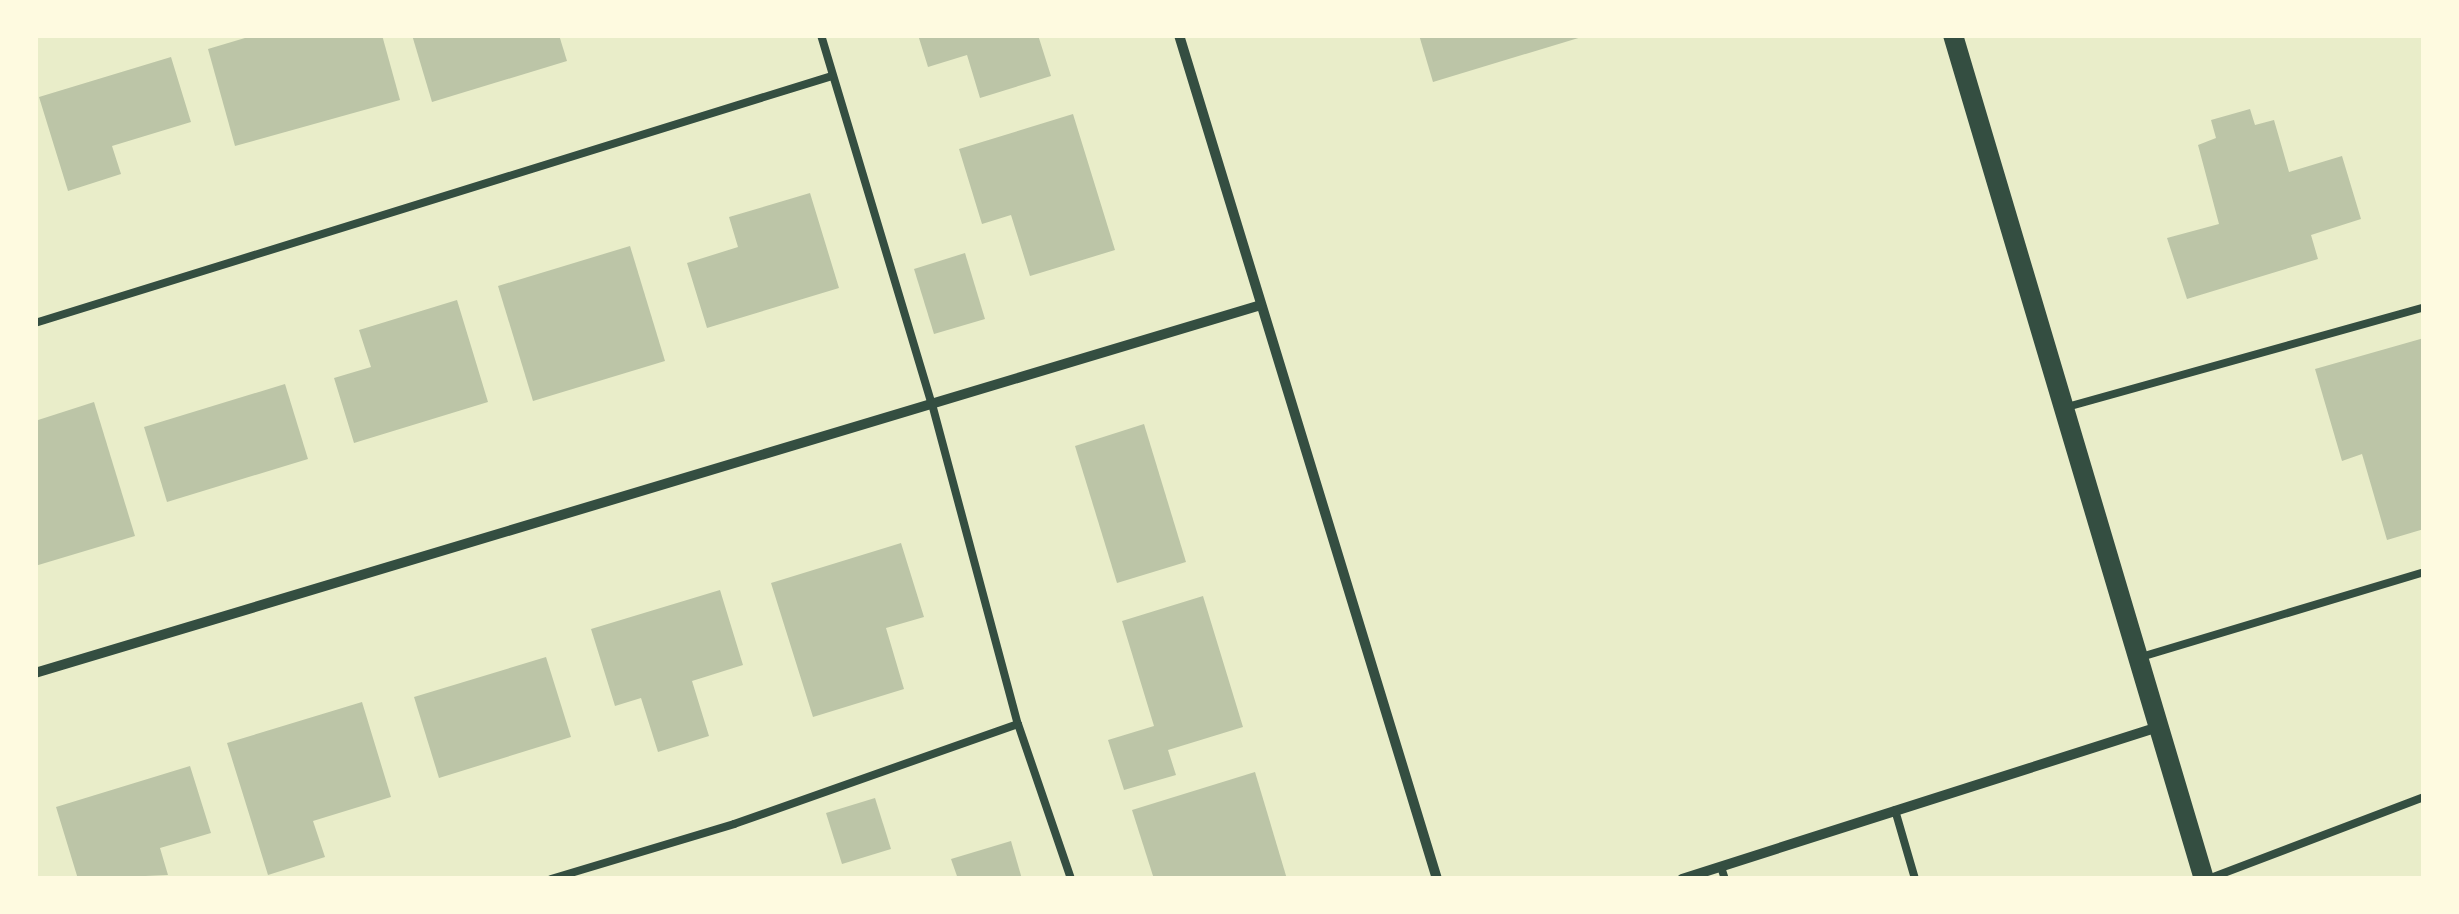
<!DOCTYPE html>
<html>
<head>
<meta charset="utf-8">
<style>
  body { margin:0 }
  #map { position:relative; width:2459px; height:914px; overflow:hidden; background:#e9edc9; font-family:Cabin,sans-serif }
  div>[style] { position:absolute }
  .building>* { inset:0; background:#bcc5a7 }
  .service>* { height:8px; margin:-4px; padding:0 4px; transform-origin:4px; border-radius:4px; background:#344e41 }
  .minor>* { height:10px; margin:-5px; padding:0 5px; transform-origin:5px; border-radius:5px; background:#344e41 }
  .secondary>* { height:20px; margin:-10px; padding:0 10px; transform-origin:10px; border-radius:10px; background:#344e41 }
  span { translate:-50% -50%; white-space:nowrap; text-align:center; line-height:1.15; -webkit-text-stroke:8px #fefae0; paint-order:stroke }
  .frame { position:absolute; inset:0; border:38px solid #fefae0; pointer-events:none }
</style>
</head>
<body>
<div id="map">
  <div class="building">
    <i style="clip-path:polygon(255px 35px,382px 35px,400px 100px,235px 146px,208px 49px)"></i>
    <i style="clip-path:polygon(412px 35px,559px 35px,567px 61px,432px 102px)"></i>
    <i style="clip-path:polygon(918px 35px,1038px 35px,1051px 76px,980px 98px,967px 55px,928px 67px)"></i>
    <i style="clip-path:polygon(1419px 35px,1585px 35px,1585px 36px,1433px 82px)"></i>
    <i style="clip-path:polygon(171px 57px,191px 122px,112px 146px,121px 174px,68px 191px,39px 97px)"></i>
    <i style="clip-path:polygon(2250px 109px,2255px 125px,2274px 120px,2289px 172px,2342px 156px,2361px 219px,2311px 235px,2318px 259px,2187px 299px,2167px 238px,2219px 224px,2198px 145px,2216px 138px,2211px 120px)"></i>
    <i style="clip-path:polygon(1073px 114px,1115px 250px,1030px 276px,1011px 215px,982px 224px,959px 149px)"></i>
    <i style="clip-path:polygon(810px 193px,839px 288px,707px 328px,687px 263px,738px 247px,729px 217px)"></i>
    <i style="clip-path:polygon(630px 246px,665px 361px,533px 401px,498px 286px)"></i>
    <i style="clip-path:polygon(965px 253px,985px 319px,934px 334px,914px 269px)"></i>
    <i style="clip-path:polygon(457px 300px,488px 402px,354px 443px,334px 378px,371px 367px,359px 330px)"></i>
    <i style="clip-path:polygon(2424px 338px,2424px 529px,2387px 540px,2362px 454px,2342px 461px,2315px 369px)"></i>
    <i style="clip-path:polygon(285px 384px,308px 459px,167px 502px,144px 427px)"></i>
    <i style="clip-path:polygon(94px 402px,135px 536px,35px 566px,35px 421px)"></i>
    <i style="clip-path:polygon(1144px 424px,1186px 562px,1117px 583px,1075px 446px)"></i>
    <i style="clip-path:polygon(901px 543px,924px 617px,886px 628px,904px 689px,813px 717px,771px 583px)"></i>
    <i style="clip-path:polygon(720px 590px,743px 665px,692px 681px,709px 736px,658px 752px,641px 698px,615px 706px,591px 629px)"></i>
    <i style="clip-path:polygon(1203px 596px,1243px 727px,1168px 750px,1176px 775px,1124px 790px,1108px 740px,1154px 726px,1122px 621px)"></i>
    <i style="clip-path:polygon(546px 657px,571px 737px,439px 778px,414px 697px)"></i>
    <i style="clip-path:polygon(362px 702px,391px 797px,313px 821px,325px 857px,268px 875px,227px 743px)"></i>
    <i style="clip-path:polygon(190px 766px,211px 833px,160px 848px,168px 875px,78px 879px,56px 807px)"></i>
    <i style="clip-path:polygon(1255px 772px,1287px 879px,1154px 879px,1132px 810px)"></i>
    <i style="clip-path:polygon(875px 798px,891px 849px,842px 864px,826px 813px)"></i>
    <i style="clip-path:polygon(1011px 841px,1022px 879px,958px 879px,951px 859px)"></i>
  </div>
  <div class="service">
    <i style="left:821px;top:35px;width:385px;rotate:73.3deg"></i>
    <i style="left:932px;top:404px;width:331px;rotate:75deg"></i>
    <i style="left:1018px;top:724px;width:164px;rotate:71.1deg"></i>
    <i style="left:35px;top:323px;width:834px;rotate:-17.22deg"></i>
    <i style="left:2067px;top:407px;width:371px;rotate:-15.6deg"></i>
    <i style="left:2141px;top:657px;width:295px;rotate:-16.7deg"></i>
    <i style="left:1895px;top:810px;width:72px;rotate:73.8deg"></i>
    <i style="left:1721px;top:867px;width:13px;rotate:72deg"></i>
    <i style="left:551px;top:879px;width:191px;rotate:-16.7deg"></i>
    <i style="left:734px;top:824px;width:301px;rotate:-19.4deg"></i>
    <i style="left:2208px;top:879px;width:231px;rotate:-20.8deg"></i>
  </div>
  <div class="minor">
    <i style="left:1179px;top:35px;width:883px;rotate:73deg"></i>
    <i style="left:35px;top:673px;width:1280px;rotate:-16.71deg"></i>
    <i style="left:1682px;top:879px;width:499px;rotate:-17.7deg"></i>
  </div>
  <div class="secondary">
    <i style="left:1953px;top:35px;width:881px;rotate:73.44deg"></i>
  </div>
  <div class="frame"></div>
</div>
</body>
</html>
